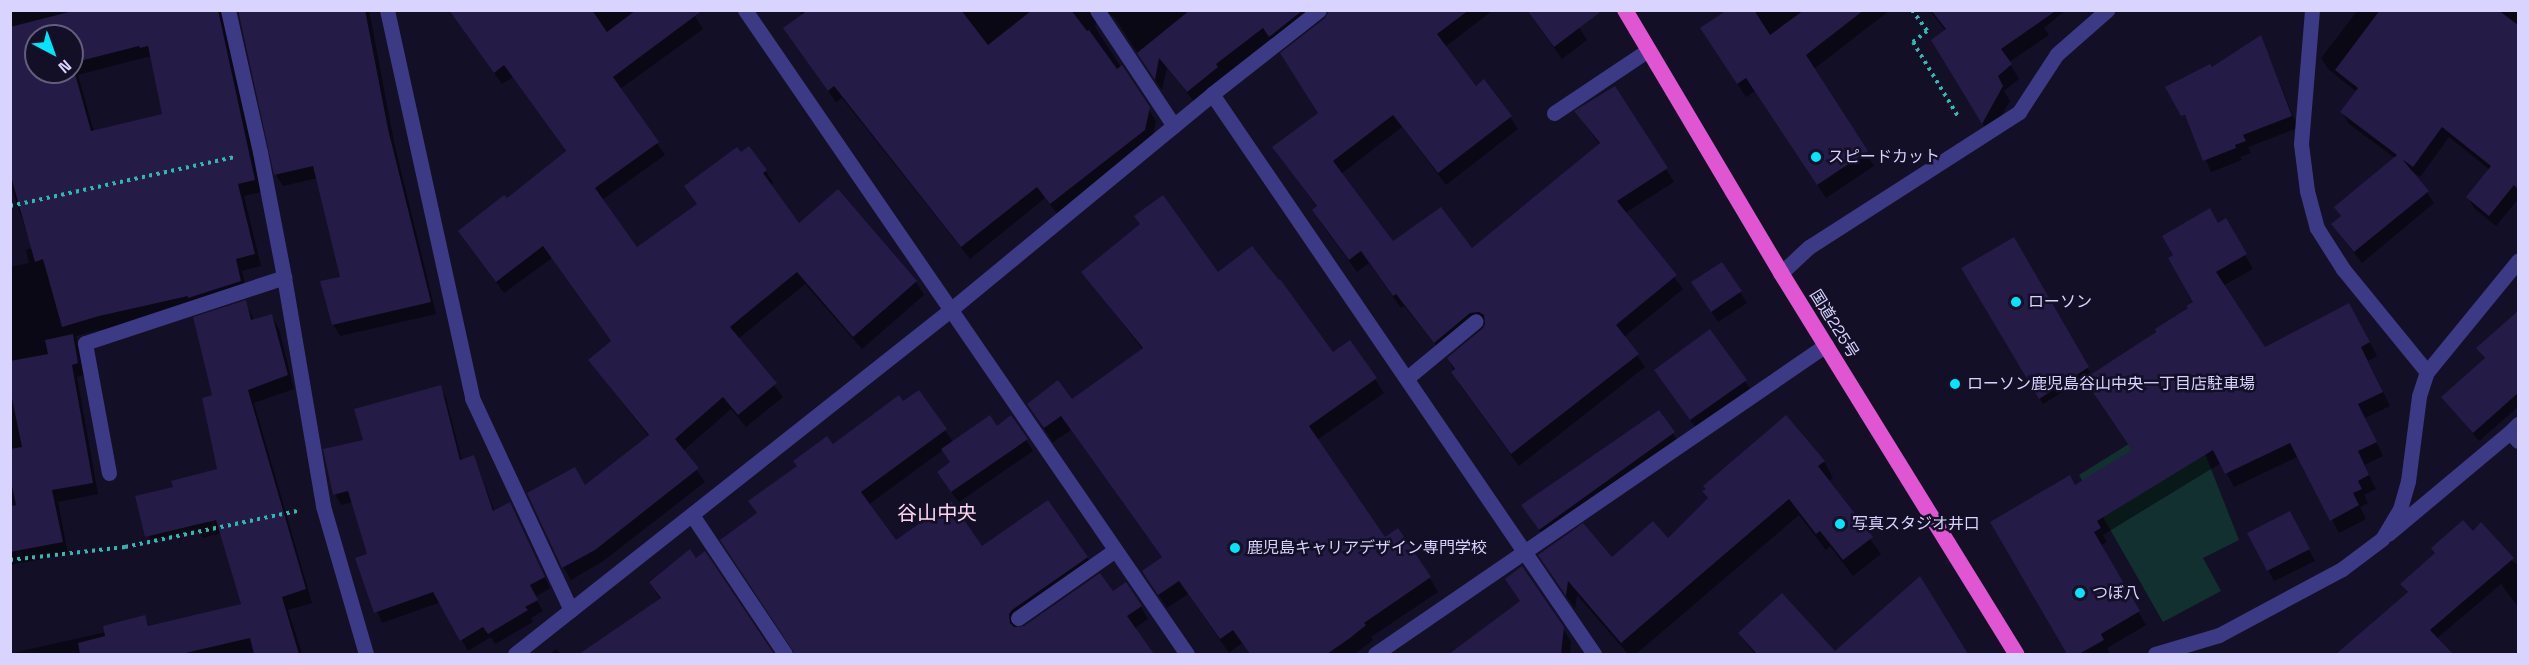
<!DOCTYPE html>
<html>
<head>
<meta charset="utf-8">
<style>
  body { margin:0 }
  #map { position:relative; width:2529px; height:665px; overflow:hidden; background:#130f26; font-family:"Space Grotesk","Noto Sans JP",sans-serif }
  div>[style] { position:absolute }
  .green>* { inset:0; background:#12302f }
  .shadow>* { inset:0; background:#0007 }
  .building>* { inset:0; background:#241b47 }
  .path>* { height:4px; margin-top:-2px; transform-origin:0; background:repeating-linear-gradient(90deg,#2fb8b0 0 3px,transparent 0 7.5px) }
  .service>* { height:15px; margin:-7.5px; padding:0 7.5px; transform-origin:7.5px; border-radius:7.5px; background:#3d3a85 }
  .minor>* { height:15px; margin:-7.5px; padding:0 7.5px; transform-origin:7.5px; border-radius:7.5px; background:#3d3a85 }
  .trunk>* { height:16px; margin:-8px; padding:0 8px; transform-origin:8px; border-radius:8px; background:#e055d1 }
  .dots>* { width:16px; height:16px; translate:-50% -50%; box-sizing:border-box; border:3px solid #130f26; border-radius:50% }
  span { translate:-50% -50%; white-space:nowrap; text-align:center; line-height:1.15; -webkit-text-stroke:5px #130f26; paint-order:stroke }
  .poi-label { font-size:16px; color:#d9d4ff }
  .left { translate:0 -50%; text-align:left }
  .street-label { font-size:16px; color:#d9d4ff }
  .quarter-label { font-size:20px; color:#ffd6f0 }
  .frame { position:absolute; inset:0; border:12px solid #d9d4ff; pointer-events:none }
  .north { position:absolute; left:24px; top:24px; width:60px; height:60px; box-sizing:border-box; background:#130f26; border:2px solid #625e7d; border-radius:50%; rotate:139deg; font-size:16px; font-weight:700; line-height:24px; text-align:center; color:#d9d4ff }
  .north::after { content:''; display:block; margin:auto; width:21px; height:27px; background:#00e5ff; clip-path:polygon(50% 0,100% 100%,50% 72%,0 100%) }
</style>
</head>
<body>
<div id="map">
  <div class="green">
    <i style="clip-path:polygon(2175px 415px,2202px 446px,2239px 540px,2203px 558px,2221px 591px,2163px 622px,2079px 475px)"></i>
  </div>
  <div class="shadow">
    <i style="clip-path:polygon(evenodd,10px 10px,369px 10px,394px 142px,436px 314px,340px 336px,333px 324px,342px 278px,318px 178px,283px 186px,276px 175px,240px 12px,228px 14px,261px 192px,244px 196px,261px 266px,242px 271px,247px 293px,76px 336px,84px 375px,77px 377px,98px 494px,58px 502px,68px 554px,10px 565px,10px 267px,29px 263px,26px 250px,32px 248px,10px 184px,10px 10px,36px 36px,72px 36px,72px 72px,36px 72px,36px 36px,10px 10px,147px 57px,152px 58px,164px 116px,94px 132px,78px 75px,147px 57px)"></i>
    <i style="clip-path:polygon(468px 10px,691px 10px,703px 29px,620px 89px,665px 155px,602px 200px,637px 250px,766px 171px,773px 183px,770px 186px,798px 225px,838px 191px,916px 282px,924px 295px,862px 349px,805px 284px,738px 339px,783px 397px,746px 427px,731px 409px,683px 451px,705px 482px,602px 562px,571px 580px,563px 567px,585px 487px,649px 437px,590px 361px,612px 343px,552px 258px,504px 293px,460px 232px,506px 200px,567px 153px,513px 77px,502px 84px,464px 31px,457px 19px)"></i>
    <i style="clip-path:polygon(799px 10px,1493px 10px,1445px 47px,1475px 88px,1510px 117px,1518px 129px,1446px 185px,1402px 127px,1341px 174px,1393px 243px,1471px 251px,1600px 145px,1576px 112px,1615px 88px,1674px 182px,1625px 213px,1683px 289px,1624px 337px,1645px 367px,1519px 466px,1460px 385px,1448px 358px,1487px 324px,1478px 326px,1443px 354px,1404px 306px,1401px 308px,1369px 263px,1357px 272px,1321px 223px,1314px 210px,1317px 207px,1274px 148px,1319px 113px,1328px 14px,1320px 15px,1195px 103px,1167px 68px,1162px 90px,1114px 17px,1105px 12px,1098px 15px,1095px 27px,1156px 121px,1152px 142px,1058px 215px,1045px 198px,970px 259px,842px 98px,836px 102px,793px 41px,802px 16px)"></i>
    <i style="clip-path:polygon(1527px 10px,1568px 10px,1587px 40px,1562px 59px)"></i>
    <i style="clip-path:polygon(1730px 10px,1890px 10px,1814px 69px,1874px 166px,1826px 198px,1755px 91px,1746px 97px,1710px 42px)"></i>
    <i style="clip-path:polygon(1929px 10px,2066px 10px,2044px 28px,2049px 35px,2009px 62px,2019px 79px,2004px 91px,2010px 101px,1990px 136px,1933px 40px,1946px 31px)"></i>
    <i style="clip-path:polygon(2358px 10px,2518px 10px,2518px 199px,2496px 226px,2474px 208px,2468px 197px,2490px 170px,2449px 137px,2420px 177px,2412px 171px,2434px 203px,2362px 263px,2340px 235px,2333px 224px,2395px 158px,2349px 124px,2342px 112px,2357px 92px,2328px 69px,2321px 58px)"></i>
    <i style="clip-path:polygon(2261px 37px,2298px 128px,2248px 147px,2251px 153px,2240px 157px,2242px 160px,2211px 172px,2191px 126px,2167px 87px,2211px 69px)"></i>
    <i style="clip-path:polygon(1136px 217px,1333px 354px,1350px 342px,1384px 393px,1317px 440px,1384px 540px,1429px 577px,1438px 592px,1371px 637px,1373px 640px,1355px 654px,1250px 654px,1242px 643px,1229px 653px,1188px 594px,1167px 608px,1152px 585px,1163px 558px,1071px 430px,1053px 442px,1037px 418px,1071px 401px,1143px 350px,1083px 272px,1141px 225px)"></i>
    <i style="clip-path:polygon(2225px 220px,2253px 269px,2223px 286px,2265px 349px,2357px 318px,2377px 356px,2368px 361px,2390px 406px,2365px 418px,2383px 456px,2364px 465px,2376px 489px,2364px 495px,2368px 503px,2360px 507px,2366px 519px,2339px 533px,2299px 456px,2234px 487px,2221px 463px,2103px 535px,2107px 542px,2100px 546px,2146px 625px,2107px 648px,2110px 654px,2069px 654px,1992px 523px,2075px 487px,2133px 451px,2085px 378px,2043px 404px,1963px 268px,2013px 239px,2092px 376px,2190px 308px,2195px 302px,2218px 225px)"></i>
    <i style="clip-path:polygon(1740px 292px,1747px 303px,1718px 322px,1700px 294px)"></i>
    <i style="clip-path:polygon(245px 302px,254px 320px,272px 316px,279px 329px,294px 389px,254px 403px,312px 603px,288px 610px,302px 654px,10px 654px,10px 645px,13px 653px,106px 632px,144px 617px,150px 627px,243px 605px,221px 533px,203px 538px,199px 531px,152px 540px,144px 527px,175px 488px,219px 470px,214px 396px)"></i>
    <i style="clip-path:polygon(2518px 315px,2518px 407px,2479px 441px,2443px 397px,2485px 360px,2478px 348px)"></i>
    <i style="clip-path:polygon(1656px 371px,1745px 381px,1752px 392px,1698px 431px)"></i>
    <i style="clip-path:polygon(440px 387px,446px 398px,462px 461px,474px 457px,495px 512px,516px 515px,550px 588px,535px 597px,543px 611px,531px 618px,533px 622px,495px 644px,491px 637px,468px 651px,441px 602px,382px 623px,357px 559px,369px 555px,353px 502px,341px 505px,335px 494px,365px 441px)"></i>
    <i style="clip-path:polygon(918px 392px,953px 442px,997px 428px,1011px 417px,1033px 451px,959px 502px,945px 484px,951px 463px,943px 450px,868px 505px,895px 542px,1087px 557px,1095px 570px,1015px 628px,1024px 627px,1112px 593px,1141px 607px,1148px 619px,1134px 629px,1152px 654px,841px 654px,837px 650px,830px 654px,796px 654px,758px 514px,750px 502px)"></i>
    <i style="clip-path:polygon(1659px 412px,1680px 445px,1546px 540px,1530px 517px)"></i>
    <i style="clip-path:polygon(1824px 461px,1833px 478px,1828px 482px,1881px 554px,1853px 576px,1830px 546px,1826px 550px,1799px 515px,1636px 654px,1628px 654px,1577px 595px,1575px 609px,1550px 572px,1612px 559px,1668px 540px,1709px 500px,1704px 492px)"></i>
    <i style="clip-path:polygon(2296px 524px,2315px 561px,2274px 581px,2268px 570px)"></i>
    <i style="clip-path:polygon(2472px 533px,2518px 565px,2518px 607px,2501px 584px,2436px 639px,2450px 654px,2341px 654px,2408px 594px,2402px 584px)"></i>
    <i style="clip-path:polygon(689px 551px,696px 560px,704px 554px,772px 654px,581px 654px,661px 600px,649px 581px)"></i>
    <i style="clip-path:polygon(1919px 579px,1967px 654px,1755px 654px,1739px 633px,1834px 654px)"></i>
    <i style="clip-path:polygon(1507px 580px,1562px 627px,1571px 642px,1570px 654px,1451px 654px,1521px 602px)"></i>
    <i style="clip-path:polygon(556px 649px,561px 654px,550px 654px)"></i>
  </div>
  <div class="building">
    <i style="clip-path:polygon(evenodd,77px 10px,218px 10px,255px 180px,238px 184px,255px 254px,236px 259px,241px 281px,188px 298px,188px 296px,99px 316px,62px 327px,43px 259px,35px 262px,10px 173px,10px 27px,77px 10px,36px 36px,72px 36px,72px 72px,36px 72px,36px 36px,77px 10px,139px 46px,140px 48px,148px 46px,162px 114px,91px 131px,72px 63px,139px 46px)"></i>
    <i style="clip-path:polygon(238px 10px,365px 10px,388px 129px,431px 302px,332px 325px,320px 281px,340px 277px,313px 166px,274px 175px)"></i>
    <i style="clip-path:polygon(449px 10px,592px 10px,607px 32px,636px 10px,703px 10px,613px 77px,659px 142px,595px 188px,637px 247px,697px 204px,684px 186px,737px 147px,741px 152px,749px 146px,767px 170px,763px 173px,799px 223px,838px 189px,917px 281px,853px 337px,797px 272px,730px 327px,777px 383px,738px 415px,723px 397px,675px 439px,699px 468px,595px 550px,562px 568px,527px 493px,575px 467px,585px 485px,649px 435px,588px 360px,611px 341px,543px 246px,496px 282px,458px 231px,504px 195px,507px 198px,566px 151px,504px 65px,494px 73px)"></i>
    <i style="clip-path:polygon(808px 10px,961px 10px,988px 45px,1032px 10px,1071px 10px,1087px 31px,1089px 30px,1117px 69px,1122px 65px,1150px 107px,1145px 130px,1050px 204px,1037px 187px,961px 247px,834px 86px,828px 91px,783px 28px)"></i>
    <i style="clip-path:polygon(1190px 10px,1303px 10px,1269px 37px,1263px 28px,1216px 64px,1218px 67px,1187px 92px,1159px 58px,1155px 80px,1137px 53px)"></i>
    <i style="clip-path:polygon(1329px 10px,1469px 10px,1437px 34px,1476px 86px,1484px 79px,1512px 116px,1438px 173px,1393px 115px,1333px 161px,1393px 241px,1441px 207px,1472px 248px,1600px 143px,1574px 111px,1615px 86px,1668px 168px,1617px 201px,1677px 275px,1616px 325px,1639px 354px,1511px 454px,1451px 372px,1455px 369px,1447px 358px,1483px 328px,1485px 324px,1484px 315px,1479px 312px,1470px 313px,1434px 343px,1396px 294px,1393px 296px,1361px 251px,1349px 260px,1312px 210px,1317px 206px,1272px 147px,1318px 113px,1280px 53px,1325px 18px)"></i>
    <i style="clip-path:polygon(1527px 10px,1603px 10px,1554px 47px)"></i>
    <i style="clip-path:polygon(1727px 10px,1754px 10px,1770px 35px,1804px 10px,1864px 10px,1806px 55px,1868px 151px,1817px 185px,1746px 78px,1737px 84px,1700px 28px)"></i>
    <i style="clip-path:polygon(1931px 10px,2057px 10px,2001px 49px,2012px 64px,1998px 76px,2003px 86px,1982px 124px,1931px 40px,1946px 29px)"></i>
    <i style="clip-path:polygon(2380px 10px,2498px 10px,2518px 25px,2518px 189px,2514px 185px,2489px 216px,2466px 197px,2491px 166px,2442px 127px,2413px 167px,2402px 159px,2429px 191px,2354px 252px,2331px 224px,2341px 216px,2334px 207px,2397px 155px,2340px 112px,2358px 88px,2335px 70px)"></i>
    <i style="clip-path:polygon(2261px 35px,2292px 116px,2243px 135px,2246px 141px,2235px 145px,2236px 148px,2203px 161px,2185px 115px,2181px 116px,2165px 87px,2210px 64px,2212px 67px)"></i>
    <i style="clip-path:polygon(1163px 195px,1218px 272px,1252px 246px,1279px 280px,1280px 279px,1333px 352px,1350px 340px,1377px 378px,1309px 426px,1385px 537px,1398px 528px,1431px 577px,1364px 623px,1366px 625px,1350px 638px,1327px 654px,1250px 654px,1233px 630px,1220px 639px,1179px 581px,1158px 595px,1142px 571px,1162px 557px,1061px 416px,1044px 428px,1027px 404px,1058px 380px,1072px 399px,1143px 348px,1081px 272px,1140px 224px,1134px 216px)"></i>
    <i style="clip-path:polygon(2210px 208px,2218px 223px,2226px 218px,2247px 254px,2216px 272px,2265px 347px,2349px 303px,2370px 342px,2361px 347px,2383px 392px,2358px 404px,2377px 442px,2358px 451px,2369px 475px,2358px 481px,2362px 489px,2353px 493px,2359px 505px,2330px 521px,2290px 443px,2225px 474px,2213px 450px,2097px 521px,2101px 528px,2094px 532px,2140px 611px,2101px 634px,2104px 640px,2079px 654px,2067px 654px,1990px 522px,2070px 475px,2075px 485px,2132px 450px,2084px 379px,2156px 332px,2155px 329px,2188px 308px,2186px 306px,2193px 302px,2168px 258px,2173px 255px,2162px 236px)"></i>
    <i style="clip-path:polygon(2014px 237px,2089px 367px,2039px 399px,1961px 268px)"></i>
    <i style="clip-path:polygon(1722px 262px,1742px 291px,1711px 312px,1691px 282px)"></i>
    <i style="clip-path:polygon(246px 300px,251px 320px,272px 314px,288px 375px,248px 390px,306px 589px,282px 597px,299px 654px,254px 654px,250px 638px,181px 654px,80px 654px,78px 643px,105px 636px,103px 626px,145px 615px,148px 626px,241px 604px,216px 520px,145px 537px,135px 496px,173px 487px,171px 481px,217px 469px,202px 398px,212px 395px,193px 317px)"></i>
    <i style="clip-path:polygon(2518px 311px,2518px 393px,2473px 433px,2441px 397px,2485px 358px,2476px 348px)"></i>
    <i style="clip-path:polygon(1710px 329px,1747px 380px,1690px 420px,1654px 370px)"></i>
    <i style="clip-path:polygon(73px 334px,78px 363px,72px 365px,93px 483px,52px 490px,63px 542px,10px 552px,10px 506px,16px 505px,10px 477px,10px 449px,22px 447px,10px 389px,10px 361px,48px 354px,45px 340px)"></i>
    <i style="clip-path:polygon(441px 385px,460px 460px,474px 455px,493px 511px,510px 502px,545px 577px,530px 585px,538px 600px,525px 607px,528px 610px,488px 634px,483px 627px,460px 641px,433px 592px,374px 613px,355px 558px,367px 554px,348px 491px,333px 495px,323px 449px,363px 440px,354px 409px)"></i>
    <i style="clip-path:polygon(919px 390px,947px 429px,861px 492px,896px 540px,951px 501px,982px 546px,1048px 500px,1088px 557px,1012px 610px,1009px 614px,1010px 623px,1014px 627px,1024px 626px,1100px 573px,1113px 591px,1126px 582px,1142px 606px,1127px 616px,1154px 654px,795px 654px,720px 540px,757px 513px,748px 501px,797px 466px,793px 461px,827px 436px,833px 444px,899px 395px,903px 401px)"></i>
    <i style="clip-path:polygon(1659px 410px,1675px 432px,1539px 530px,1521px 505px)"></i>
    <i style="clip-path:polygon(990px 415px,997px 426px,1011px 415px,1028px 439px,951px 492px,937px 472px,950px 462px,941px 449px)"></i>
    <i style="clip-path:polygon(1786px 415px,1825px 461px,1818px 466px,1873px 537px,1843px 560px,1820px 531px,1816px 534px,1789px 499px,1621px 643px,1568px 581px,1566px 596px,1538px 555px,1583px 523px,1612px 557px,1653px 521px,1668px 538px,1708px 498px,1702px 491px,1706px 489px,1703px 486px)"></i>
    <i style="clip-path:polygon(2290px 511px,2310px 549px,2267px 571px,2247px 533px)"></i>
    <i style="clip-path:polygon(2463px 520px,2473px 531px,2481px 522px,2514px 558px,2430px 630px,2453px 654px,2336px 654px,2408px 592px,2400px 584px,2435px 553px,2431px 548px)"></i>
    <i style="clip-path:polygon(690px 549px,696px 558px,705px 551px,774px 654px,579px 654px,661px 598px,649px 582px)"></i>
    <i style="clip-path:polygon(1522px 566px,1564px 627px,1561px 654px,1449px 654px,1520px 601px,1505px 579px)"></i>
    <i style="clip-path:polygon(1920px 576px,1968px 654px,1757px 654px,1738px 633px,1782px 593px,1835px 651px)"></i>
  </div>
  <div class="path">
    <i style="left:1912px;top:10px;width:26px;rotate:54deg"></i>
    <i style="left:1927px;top:31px;width:18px;rotate:142deg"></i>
    <i style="left:1913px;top:42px;width:89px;rotate:58.8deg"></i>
    <i style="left:10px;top:206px;width:230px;rotate:-12.3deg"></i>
    <i style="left:10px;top:560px;width:116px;rotate:-6.4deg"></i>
    <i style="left:125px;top:547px;width:177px;rotate:-11.8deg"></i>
  </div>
  <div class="service">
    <i style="left:1554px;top:113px;width:113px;rotate:-33.8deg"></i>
    <i style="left:1407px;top:378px;width:89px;rotate:-39.6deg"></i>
    <i style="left:1018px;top:618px;width:118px;rotate:-35deg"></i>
  </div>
  <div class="minor">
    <i style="left:228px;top:10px;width:146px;rotate:77.3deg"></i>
    <i style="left:260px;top:152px;width:127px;rotate:79.1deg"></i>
    <i style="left:284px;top:277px;width:232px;rotate:80.3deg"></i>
    <i style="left:323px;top:506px;width:154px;rotate:73.8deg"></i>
    <i style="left:387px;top:10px;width:397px;rotate:77.6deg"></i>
    <i style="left:472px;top:398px;width:234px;rotate:65deg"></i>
    <i style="left:745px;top:10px;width:781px;rotate:55.54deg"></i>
    <i style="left:1097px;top:10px;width:139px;rotate:56.4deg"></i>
    <i style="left:2312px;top:10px;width:134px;rotate:94.7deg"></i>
    <i style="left:2301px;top:144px;width:47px;rotate:82.7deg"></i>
    <i style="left:2307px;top:191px;width:38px;rotate:75deg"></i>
    <i style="left:2317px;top:228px;width:49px;rotate:57.6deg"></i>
    <i style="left:2343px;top:269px;width:133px;rotate:50.8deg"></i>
    <i style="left:1212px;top:94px;width:678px;rotate:55.7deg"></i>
    <i style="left:1781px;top:273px;width:38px;rotate:-43deg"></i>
    <i style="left:1809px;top:247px;width:250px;rotate:-32.7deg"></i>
    <i style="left:2019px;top:112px;width:69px;rotate:-56.8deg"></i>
    <i style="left:2057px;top:54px;width:67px;rotate:-41.3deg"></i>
    <i style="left:2518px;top:424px;width:11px;rotate:135deg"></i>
    <i style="left:2510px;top:432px;width:12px;rotate:48deg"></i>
    <i style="left:109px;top:473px;width:132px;rotate:-100.5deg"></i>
    <i style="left:85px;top:343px;width:210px;rotate:-18.3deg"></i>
    <i style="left:692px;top:515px;width:167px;rotate:56.2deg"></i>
    <i style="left:2388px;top:534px;width:159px;rotate:-39.9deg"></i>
    <i style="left:515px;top:654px;width:553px;rotate:-38.32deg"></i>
    <i style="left:949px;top:311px;width:341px;rotate:-39.5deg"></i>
    <i style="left:1212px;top:94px;width:136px;rotate:-38.1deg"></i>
    <i style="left:1375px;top:654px;width:547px;rotate:-34.42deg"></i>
    <i style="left:2155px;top:654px;width:67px;rotate:-16.5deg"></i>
    <i style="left:2219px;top:635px;width:140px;rotate:-28.2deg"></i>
    <i style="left:2342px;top:569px;width:50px;rotate:-36.9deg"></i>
    <i style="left:2382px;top:539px;width:35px;rotate:-59deg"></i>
    <i style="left:2400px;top:509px;width:29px;rotate:-74deg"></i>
    <i style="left:2408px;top:481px;width:86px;rotate:-82.6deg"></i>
    <i style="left:2419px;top:396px;width:25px;rotate:-72deg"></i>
    <i style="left:2427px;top:372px;width:144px;rotate:-50.7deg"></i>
  </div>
  <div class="trunk">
    <i style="left:1625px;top:10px;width:306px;rotate:59.3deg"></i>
    <i style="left:1781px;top:273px;width:448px;rotate:58.3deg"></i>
  </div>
  <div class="dots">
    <i style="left:1816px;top:157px;background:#00e5ff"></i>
    <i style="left:2016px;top:302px;background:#00e5ff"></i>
    <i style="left:1955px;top:384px;background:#00e5ff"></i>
    <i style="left:1840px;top:524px;background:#00e5ff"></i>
    <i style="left:1235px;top:548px;background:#00e5ff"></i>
    <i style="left:2080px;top:593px;background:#00e5ff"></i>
  </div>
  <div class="poi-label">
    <span class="left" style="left:1828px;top:157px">スピードカット</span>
    <span class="left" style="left:2028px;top:302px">ローソン</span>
    <span class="left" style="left:1967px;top:384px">ローソン鹿児島谷山中央一丁目店駐車場</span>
    <span class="left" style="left:1852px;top:524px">写真スタジオ井口</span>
    <span class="left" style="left:1247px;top:548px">鹿児島キャリアデザイン専門学校</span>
    <span class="left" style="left:2092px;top:593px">つぼ八</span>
  </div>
  <div class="street-label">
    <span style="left:1834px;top:324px;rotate:58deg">国道225号</span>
  </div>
  <div class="quarter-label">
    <span style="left:937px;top:513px">谷山中央</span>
  </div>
  <div class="frame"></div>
  <div class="north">N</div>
</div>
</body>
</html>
